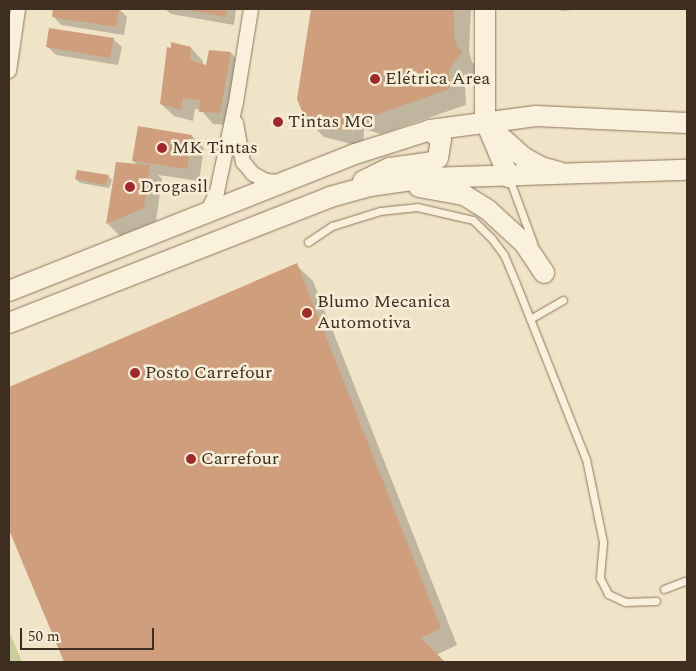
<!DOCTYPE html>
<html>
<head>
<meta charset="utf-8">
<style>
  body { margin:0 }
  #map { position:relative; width:696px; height:671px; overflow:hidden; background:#f0e4c8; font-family:Spectral,serif }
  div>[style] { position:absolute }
  .green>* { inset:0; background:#c9cf9b }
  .shadow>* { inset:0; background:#0003 }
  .building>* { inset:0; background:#cf9f7d }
  .roads { filter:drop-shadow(0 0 1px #8d765c) drop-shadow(0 0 1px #8d765c) }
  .lane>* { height:7px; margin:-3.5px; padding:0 3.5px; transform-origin:3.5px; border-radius:3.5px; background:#faf1dc }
  .street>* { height:14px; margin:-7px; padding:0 7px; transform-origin:7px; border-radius:7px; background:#faf1dc }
  .secondary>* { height:20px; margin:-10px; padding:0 10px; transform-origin:10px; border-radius:10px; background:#faf1dc }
  .dots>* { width:14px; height:14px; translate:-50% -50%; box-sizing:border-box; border:2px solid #f7eed8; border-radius:50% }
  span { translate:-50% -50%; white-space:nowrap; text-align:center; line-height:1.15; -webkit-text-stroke:5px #f7eed8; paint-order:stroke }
  .poi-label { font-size:18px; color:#3d2e20 }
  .left { translate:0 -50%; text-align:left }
  .frame { position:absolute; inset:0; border:10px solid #3d2e20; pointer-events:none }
  .scale { position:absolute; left:20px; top:628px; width:134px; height:22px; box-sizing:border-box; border:2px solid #3d2e20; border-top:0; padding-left:6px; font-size:15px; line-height:18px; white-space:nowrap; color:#3d2e20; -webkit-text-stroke:4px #f7eed8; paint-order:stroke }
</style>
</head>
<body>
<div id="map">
  <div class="green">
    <i style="clip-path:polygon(9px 631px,22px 662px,9px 662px)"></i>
  </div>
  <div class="shadow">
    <i style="clip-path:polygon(54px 9px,119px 9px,127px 17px,124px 35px,61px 25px,53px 16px)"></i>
    <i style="clip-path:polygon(165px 9px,236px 9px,234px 25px,171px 14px)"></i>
    <i style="clip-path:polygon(312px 9px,471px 9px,469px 51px,472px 62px,479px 68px,465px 86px,466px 105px,381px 134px,364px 129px,363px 147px,324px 137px,307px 120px,299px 99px)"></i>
    <i style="clip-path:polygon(557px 9px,585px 9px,562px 11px)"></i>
    <i style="clip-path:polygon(113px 39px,122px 47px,118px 65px,56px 55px,48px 47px)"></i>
    <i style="clip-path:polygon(191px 48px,203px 61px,203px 65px,207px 66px,231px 53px,243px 66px,233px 125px,213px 124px,201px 110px,195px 109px,193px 121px,174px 116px,161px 104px)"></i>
    <i style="clip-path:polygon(192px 136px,204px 148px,199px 181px,158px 175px,162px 179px,156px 221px,120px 236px,108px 224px,118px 163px,138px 165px,133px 161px)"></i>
    <i style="clip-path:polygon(108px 176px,112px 180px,109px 188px,80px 183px,76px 179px)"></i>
    <i style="clip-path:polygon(296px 265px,313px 281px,457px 645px,436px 655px,443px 662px,65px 662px,9px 527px,9px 389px)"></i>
  </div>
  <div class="building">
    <i style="clip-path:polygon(53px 9px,119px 9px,116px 27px,52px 17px)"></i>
    <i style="clip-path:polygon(182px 9px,227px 9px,226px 17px)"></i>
    <i style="clip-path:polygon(311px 9px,454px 9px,454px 34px,457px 47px,463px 51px,449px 70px,450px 89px,364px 119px,348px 114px,347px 131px,306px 121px,297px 99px)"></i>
    <i style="clip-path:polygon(49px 28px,114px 38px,110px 58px,46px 47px)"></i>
    <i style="clip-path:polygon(171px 42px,191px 47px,190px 60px,206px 65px,209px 50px,231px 52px,220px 113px,199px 112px,200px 100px,183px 98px,181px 110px,160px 104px,167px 47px,171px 48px)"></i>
    <i style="clip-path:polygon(138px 126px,192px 135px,187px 169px,132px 161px)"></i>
    <i style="clip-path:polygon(116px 162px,150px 165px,144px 208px,106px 224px)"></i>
    <i style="clip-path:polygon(77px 170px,109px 175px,106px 185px,75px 179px)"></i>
    <i style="clip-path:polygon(297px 263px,441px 628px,421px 638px,445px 662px,64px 662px,9px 530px,9px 387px)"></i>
  </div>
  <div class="roads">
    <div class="lane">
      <i style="left:509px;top:178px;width:69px;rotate:69.7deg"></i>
      <i style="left:308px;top:242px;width:29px;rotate:-34deg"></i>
      <i style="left:332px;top:226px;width:50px;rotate:-17.4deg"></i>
      <i style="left:380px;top:211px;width:37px;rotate:-6deg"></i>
      <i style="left:417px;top:207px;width:57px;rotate:13.1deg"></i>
      <i style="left:473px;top:220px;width:27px;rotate:45deg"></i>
      <i style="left:492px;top:239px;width:20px;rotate:53deg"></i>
      <i style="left:504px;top:255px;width:28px;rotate:67deg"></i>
      <i style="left:515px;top:281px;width:192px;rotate:68.3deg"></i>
      <i style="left:586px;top:459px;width:85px;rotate:78.4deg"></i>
      <i style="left:603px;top:542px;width:36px;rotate:95deg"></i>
      <i style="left:600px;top:578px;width:18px;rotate:63deg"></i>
      <i style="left:608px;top:594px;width:19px;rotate:25deg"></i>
      <i style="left:625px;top:602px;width:31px;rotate:-2deg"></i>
      <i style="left:530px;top:319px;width:38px;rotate:-30deg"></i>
      <i style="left:664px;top:589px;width:25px;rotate:-21deg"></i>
    </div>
    <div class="street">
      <i style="left:9px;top:71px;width:63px;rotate:-81.7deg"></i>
      <i style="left:236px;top:123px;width:40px;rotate:80deg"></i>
      <i style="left:243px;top:162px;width:16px;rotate:50deg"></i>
      <i style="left:253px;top:174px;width:15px;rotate:28deg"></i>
      <i style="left:266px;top:181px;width:15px;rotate:4deg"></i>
      <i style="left:207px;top:212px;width:22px;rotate:-63deg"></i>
      <i style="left:217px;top:192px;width:92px;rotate:-78.1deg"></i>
      <i style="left:236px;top:102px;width:94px;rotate:-80.8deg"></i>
    </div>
    <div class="secondary">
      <i style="left:485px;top:9px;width:111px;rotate:90deg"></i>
      <i style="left:485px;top:120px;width:62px;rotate:67.2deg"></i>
      <i style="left:492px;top:129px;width:42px;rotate:42.1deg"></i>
      <i style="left:523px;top:157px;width:21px;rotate:29deg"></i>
      <i style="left:541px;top:167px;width:19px;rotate:16deg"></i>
      <i style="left:363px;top:181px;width:30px;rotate:-26deg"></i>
      <i style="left:390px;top:168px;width:42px;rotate:-8.1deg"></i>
      <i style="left:432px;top:162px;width:7px;rotate:-34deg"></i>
      <i style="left:438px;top:158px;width:18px;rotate:-81deg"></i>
      <i style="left:441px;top:140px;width:15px;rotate:-138deg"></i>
      <i style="left:419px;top:187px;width:46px;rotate:10.1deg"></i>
      <i style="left:464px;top:195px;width:28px;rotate:32deg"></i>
      <i style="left:488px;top:210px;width:49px;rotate:42.5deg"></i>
      <i style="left:524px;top:243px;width:36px;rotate:56deg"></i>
      <i style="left:9px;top:291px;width:372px;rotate:-21.6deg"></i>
      <i style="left:355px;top:154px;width:79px;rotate:-17.7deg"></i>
      <i style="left:430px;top:130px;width:107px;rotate:-7.5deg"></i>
      <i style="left:536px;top:116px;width:151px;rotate:2.7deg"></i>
      <i style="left:9px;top:323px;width:345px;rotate:-21.4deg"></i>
      <i style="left:330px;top:197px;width:41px;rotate:-15.4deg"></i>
      <i style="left:370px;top:186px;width:58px;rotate:-8deg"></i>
      <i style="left:427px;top:178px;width:260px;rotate:-1.8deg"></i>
    </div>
  </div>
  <div class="dots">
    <i style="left:375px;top:79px;background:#9e2a2b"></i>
    <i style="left:278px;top:122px;background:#9e2a2b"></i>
    <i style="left:162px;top:148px;background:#9e2a2b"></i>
    <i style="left:130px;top:187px;background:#9e2a2b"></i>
    <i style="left:307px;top:313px;background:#9e2a2b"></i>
    <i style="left:135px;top:373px;background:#9e2a2b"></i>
    <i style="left:191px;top:459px;background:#9e2a2b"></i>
  </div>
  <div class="poi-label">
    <span class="left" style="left:385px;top:79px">Elétrica Area</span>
    <span class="left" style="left:288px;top:122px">Tintas MC</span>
    <span class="left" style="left:172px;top:148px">MK Tintas</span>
    <span class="left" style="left:140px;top:187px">Drogasil</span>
    <span class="left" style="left:317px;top:313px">Blumo Mecanica<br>Automotiva</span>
    <span class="left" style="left:145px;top:373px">Posto Carrefour</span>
    <span class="left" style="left:201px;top:459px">Carrefour</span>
  </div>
  <div class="frame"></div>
  <div class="scale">50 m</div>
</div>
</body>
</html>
